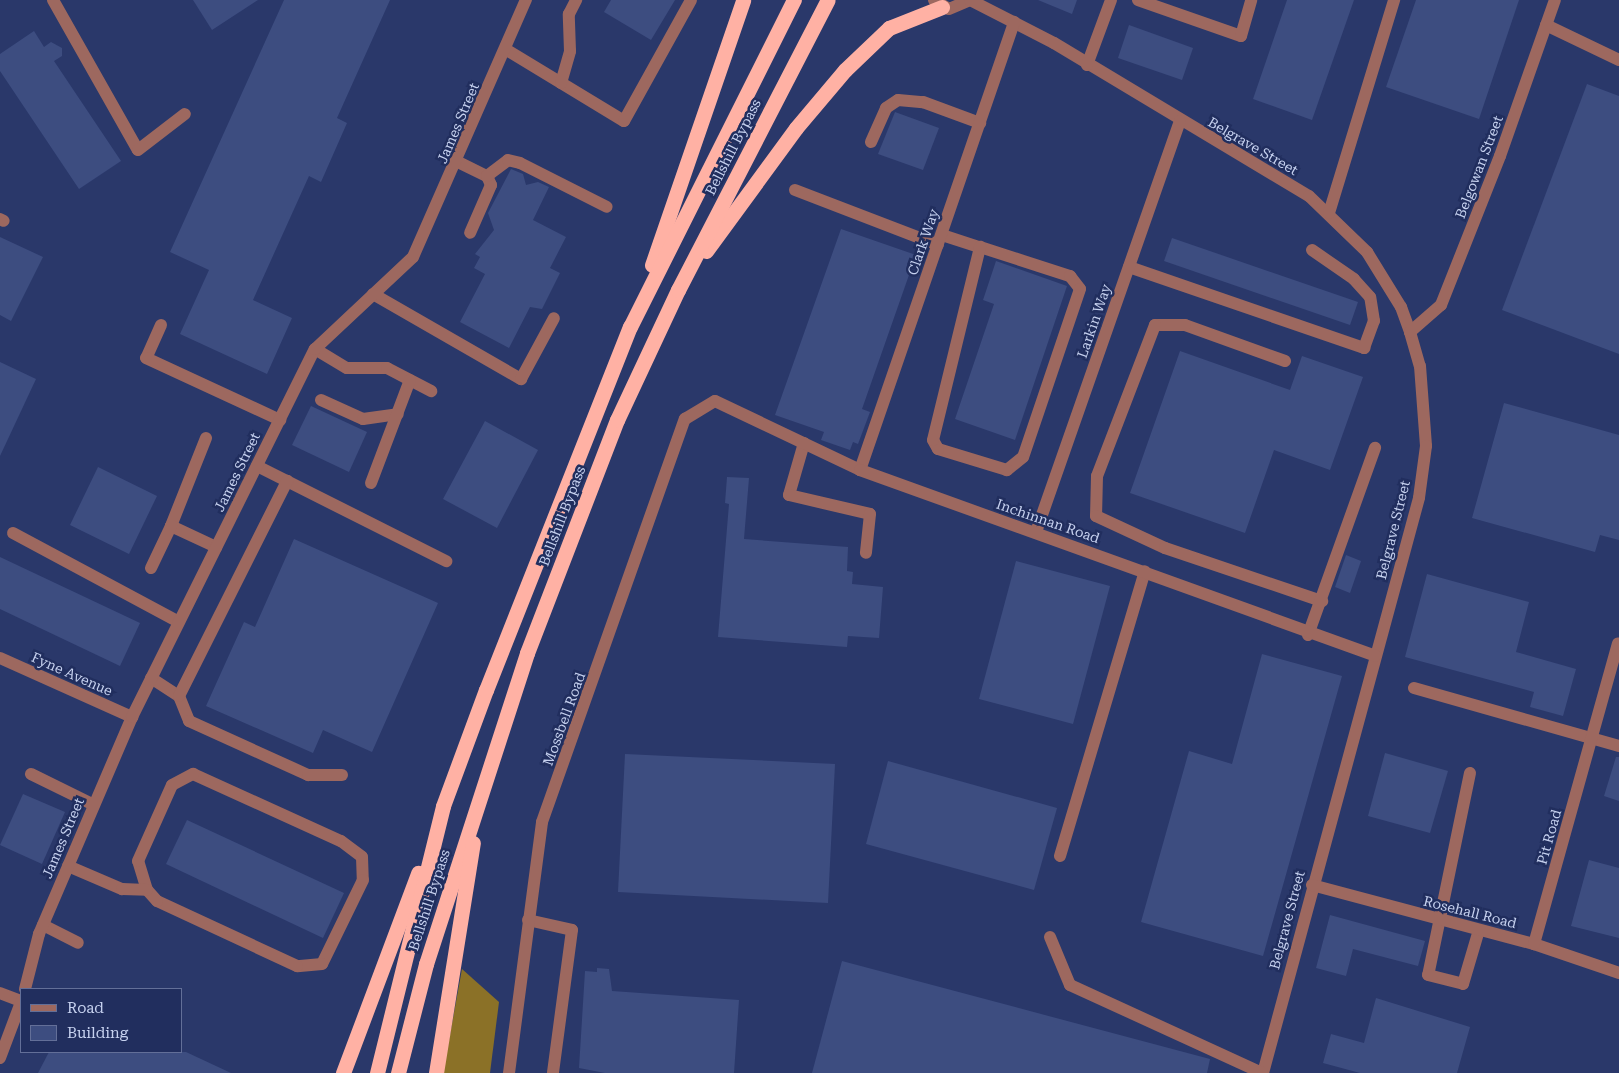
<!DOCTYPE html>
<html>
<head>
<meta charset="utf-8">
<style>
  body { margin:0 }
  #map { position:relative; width:1619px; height:1073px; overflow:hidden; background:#2a386a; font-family:"Roboto Serif",serif }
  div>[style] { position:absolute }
  .forest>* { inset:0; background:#8b7127 }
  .building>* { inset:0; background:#3d4d80 }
  .minor>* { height:12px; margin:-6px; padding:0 6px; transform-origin:6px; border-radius:6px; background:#9d685f }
  .highway>* { height:15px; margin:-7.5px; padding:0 7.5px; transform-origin:7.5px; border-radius:7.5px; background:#ffb1a4 }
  span { translate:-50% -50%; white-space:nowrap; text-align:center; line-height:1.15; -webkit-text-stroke:5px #212e5e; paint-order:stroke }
  .street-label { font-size:14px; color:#c6d1ef }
  .legend { position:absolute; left:20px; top:988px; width:162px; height:65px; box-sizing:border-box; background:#212e5e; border:1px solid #636f98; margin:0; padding:6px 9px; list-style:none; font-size:15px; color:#c6d1ef }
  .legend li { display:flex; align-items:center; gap:10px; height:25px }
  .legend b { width:25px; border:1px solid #636f98 }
</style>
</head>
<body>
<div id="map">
  <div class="forest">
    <i style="clip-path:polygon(462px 969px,499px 1002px,490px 1073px,443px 1073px)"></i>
  </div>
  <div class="building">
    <i style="clip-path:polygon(193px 0,258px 0,212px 30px)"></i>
    <i style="clip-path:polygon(284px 0,390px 0,337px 118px,347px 123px,321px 182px,309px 176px,253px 300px,292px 318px,267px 374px,180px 334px,209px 270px,170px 252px)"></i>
    <i style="clip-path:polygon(611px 0,675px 0,651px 40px,604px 12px)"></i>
    <i style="clip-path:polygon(1038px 0,1077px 0,1072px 14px)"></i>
    <i style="clip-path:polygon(1287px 0,1354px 0,1312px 120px,1253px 99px)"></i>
    <i style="clip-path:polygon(1416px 0,1519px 0,1479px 119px,1386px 87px)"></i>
    <i style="clip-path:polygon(1129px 25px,1193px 48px,1182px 80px,1118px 58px)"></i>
    <i style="clip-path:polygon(34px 31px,44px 47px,51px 42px,62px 48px,62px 56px,54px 61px,121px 161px,79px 189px,0 71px,0 54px)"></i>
    <i style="clip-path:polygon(1587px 84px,1619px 96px,1619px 354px,1502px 310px)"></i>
    <i style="clip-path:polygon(895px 112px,939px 128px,923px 170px,878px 154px)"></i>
    <i style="clip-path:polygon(511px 169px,523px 174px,526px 185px,538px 182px,549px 187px,533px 220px,566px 237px,550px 268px,560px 273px,542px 309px,530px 307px,509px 348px,460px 322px,485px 274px,474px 268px,480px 257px,475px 254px,494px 230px,488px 213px)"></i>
    <i style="clip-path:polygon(841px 229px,916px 255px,862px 409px,870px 412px,858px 444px,853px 442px,850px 450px,821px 440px,824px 432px,775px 415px)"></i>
    <i style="clip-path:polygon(0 237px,43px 257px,11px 321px,0 315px)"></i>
    <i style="clip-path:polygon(1172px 238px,1358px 302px,1350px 325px,1164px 261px)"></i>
    <i style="clip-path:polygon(996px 261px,1067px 286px,1015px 440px,955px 419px,994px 304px,983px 300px)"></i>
    <i style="clip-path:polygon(1180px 351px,1290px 390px,1302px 356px,1363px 377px,1330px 470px,1274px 450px,1245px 533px,1130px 493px)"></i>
    <i style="clip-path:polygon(0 362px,36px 379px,0 456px)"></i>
    <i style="clip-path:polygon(1504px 403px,1619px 435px,1619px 540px,1600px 535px,1595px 552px,1472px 518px)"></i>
    <i style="clip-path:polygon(311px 406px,367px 432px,349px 472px,292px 445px)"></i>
    <i style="clip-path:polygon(485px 421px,538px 450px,497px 528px,443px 499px)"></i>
    <i style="clip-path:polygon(98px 467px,157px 496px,129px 554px,70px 525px)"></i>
    <i style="clip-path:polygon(727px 477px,749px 478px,744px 539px,848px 547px,847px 571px,853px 572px,852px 584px,883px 587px,879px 638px,848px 636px,847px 647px,718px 637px,729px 504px,725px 503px)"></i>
    <i style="clip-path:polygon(294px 539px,438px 603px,372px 752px,323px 730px,313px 753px,206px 706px,244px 622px,255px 627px)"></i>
    <i style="clip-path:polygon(1346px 555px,1361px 561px,1350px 593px,1335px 587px)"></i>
    <i style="clip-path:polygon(0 557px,140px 623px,120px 666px,0 609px)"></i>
    <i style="clip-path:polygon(1016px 561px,1110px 586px,1073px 724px,979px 699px)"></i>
    <i style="clip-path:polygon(1427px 574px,1529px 602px,1516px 652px,1576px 669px,1563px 716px,1530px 707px,1534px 692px,1405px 657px)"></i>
    <i style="clip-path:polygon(1262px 654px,1342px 676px,1263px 956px,1141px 922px,1189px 751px,1232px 764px)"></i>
    <i style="clip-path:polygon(1385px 753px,1448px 771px,1430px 833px,1368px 816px)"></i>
    <i style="clip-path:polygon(625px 754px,835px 764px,828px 903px,618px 892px)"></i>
    <i style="clip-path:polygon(1616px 757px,1619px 757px,1619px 801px,1604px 796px)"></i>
    <i style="clip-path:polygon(888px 761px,1057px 808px,1034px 890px,866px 844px)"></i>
    <i style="clip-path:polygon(23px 794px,65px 812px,42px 864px,0 845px)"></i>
    <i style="clip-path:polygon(187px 820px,344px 893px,323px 938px,166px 864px)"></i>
    <i style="clip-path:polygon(1589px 860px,1619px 868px,1619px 938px,1571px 926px)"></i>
    <i style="clip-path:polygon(1330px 915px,1425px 941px,1418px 966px,1353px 949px,1346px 976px,1316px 968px)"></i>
    <i style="clip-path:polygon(842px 961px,1210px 1059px,1207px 1073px,812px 1073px)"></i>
    <i style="clip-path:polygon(597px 968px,609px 969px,612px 991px,739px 1000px,734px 1073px,605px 1073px,579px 1068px,585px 971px,597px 972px)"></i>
    <i style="clip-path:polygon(1376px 998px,1470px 1027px,1457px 1073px,1360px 1073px,1323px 1063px,1331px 1034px,1364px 1043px)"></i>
    <i style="clip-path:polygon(49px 1052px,186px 1052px,231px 1073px,38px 1073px)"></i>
  </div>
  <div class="minor">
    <i style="left:53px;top:0;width:172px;rotate:60.5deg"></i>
    <i style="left:138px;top:150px;width:59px;rotate:-37.5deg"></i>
    <i style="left:934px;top:0;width:17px;rotate:31deg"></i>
    <i style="left:949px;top:9px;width:23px;rotate:-23deg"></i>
    <i style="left:970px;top:0;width:94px;rotate:27.1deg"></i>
    <i style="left:1054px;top:43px;width:297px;rotate:31deg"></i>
    <i style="left:1309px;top:196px;width:81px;rotate:44deg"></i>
    <i style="left:1367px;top:252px;width:65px;rotate:58.3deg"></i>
    <i style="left:1401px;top:307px;width:27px;rotate:70deg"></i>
    <i style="left:1410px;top:332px;width:35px;rotate:74deg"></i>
    <i style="left:1420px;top:366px;width:80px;rotate:85.7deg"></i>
    <i style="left:1426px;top:446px;width:52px;rotate:97.7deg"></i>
    <i style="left:1419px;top:498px;width:596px;rotate:105.18deg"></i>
    <i style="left:1138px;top:0;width:109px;rotate:19.3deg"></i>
    <i style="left:1241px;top:36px;width:37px;rotate:-74deg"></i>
    <i style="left:1546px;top:25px;width:81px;rotate:25.6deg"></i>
    <i style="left:505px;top:49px;width:139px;rotate:31.2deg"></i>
    <i style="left:624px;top:121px;width:138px;rotate:-61deg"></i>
    <i style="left:1087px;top:65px;width:69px;rotate:-69.7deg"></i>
    <i style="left:561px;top:83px;width:33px;rotate:-74deg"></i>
    <i style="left:570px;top:51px;width:37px;rotate:-92deg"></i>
    <i style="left:569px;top:14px;width:16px;rotate:-63deg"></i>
    <i style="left:871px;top:142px;width:37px;rotate:-66deg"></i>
    <i style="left:886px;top:108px;width:14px;rotate:-34deg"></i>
    <i style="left:898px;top:100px;width:25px;rotate:5deg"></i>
    <i style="left:923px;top:102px;width:61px;rotate:20.2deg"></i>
    <i style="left:458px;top:162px;width:32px;rotate:26deg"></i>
    <i style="left:487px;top:176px;width:10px;rotate:66deg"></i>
    <i style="left:491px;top:185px;width:52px;rotate:113.6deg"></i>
    <i style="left:487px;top:176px;width:26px;rotate:-37deg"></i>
    <i style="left:508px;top:160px;width:12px;rotate:14deg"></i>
    <i style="left:520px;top:163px;width:97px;rotate:26.8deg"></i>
    <i style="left:795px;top:190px;width:153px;rotate:21deg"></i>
    <i style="left:1329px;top:213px;width:223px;rotate:-73deg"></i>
    <i style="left:0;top:219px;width:4px;rotate:27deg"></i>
    <i style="left:942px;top:235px;width:40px;rotate:18deg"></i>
    <i style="left:980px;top:247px;width:95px;rotate:17.9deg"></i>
    <i style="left:1070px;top:276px;width:16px;rotate:52deg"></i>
    <i style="left:1080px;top:289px;width:177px;rotate:108.7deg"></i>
    <i style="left:1023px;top:457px;width:21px;rotate:141deg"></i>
    <i style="left:1007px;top:470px;width:72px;rotate:-163.1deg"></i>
    <i style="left:938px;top:449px;width:10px;rotate:-119deg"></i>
    <i style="left:933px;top:440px;width:199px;rotate:-76.3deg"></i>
    <i style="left:1129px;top:267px;width:249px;rotate:19deg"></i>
    <i style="left:1364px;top:348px;width:29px;rotate:-70deg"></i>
    <i style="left:1374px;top:321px;width:24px;rotate:-99deg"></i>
    <i style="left:1370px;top:297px;width:24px;rotate:-132deg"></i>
    <i style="left:1354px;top:279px;width:51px;rotate:-145.4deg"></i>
    <i style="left:373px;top:294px;width:171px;rotate:29.9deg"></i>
    <i style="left:521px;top:379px;width:69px;rotate:-61.6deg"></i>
    <i style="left:161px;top:325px;width:36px;rotate:114deg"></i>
    <i style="left:146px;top:358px;width:148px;rotate:24.8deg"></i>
    <i style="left:1410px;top:332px;width:41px;rotate:-41.1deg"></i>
    <i style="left:1441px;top:305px;width:160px;rotate:-68.4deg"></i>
    <i style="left:1500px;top:156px;width:165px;rotate:-70.6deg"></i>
    <i style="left:315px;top:349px;width:37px;rotate:31deg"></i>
    <i style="left:347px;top:368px;width:40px"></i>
    <i style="left:387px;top:368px;width:50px;rotate:27.6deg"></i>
    <i style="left:1285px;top:361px;width:106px;rotate:-160.2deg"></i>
    <i style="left:1185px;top:325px;width:30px;rotate:180deg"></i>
    <i style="left:1155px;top:325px;width:162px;rotate:111deg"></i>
    <i style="left:1097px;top:476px;width:40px;rotate:91.4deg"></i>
    <i style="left:1096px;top:516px;width:76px;rotate:24.9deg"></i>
    <i style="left:1165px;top:548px;width:166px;rotate:18.7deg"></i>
    <i style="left:321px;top:400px;width:46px;rotate:24.3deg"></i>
    <i style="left:363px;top:419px;width:35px;rotate:-8deg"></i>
    <i style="left:206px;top:438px;width:95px;rotate:111.7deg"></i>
    <i style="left:171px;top:526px;width:50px;rotate:25deg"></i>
    <i style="left:804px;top:443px;width:54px;rotate:106.1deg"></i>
    <i style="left:789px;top:495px;width:83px;rotate:13.2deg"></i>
    <i style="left:870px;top:514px;width:39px;rotate:96deg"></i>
    <i style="left:257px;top:466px;width:212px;rotate:26.7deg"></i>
    <i style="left:860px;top:470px;width:474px;rotate:-71deg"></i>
    <i style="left:371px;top:483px;width:110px;rotate:-69.3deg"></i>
    <i style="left:1036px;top:532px;width:435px;rotate:-70.7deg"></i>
    <i style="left:13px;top:533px;width:188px;rotate:28.2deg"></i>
    <i style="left:151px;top:568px;width:47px;rotate:-64.5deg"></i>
    <i style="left:1308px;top:635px;width:199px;rotate:-70.3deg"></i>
    <i style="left:0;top:658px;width:145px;rotate:24.1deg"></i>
    <i style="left:151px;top:678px;width:33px;rotate:33deg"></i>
    <i style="left:179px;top:696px;width:27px;rotate:68deg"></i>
    <i style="left:189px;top:721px;width:131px;rotate:24.4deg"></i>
    <i style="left:308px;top:775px;width:34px"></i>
    <i style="left:1414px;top:688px;width:213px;rotate:15.8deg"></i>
    <i style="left:179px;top:696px;width:241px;rotate:-63.3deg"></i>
    <i style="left:1470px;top:773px;width:206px;rotate:101.7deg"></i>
    <i style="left:1428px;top:975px;width:36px;rotate:14deg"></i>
    <i style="left:1463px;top:984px;width:56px;rotate:-73.5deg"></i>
    <i style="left:31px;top:774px;width:70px;rotate:26.2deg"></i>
    <i style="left:193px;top:774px;width:162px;rotate:24.4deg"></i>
    <i style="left:341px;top:841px;width:26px;rotate:37deg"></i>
    <i style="left:362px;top:857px;width:23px;rotate:88deg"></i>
    <i style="left:363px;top:880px;width:93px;rotate:116deg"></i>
    <i style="left:322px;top:964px;width:25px;rotate:175deg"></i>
    <i style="left:297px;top:966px;width:154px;rotate:-155.1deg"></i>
    <i style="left:157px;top:901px;width:15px;rotate:-132deg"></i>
    <i style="left:147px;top:890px;width:30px;rotate:-107deg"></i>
    <i style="left:138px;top:861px;width:83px;rotate:-65.9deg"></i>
    <i style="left:172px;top:785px;width:24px;rotate:-28deg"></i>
    <i style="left:1060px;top:856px;width:297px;rotate:-73.4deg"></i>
    <i style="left:68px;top:866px;width:59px;rotate:23.1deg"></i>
    <i style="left:122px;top:889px;width:25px;rotate:2deg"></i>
    <i style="left:1312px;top:885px;width:230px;rotate:14.9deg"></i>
    <i style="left:1534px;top:944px;width:90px;rotate:18.8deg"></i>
    <i style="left:528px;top:920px;width:45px;rotate:12.8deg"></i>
    <i style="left:572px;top:930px;width:144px;rotate:97.6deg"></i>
    <i style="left:43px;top:925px;width:39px;rotate:27deg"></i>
    <i style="left:1050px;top:937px;width:52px;rotate:67.4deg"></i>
    <i style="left:1070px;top:985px;width:211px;rotate:24.6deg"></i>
    <i style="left:1534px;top:944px;width:312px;rotate:-74.4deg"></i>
    <i style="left:25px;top:989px;width:57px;rotate:-75.7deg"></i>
    <i style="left:39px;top:934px;width:236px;rotate:-66.8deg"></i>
    <i style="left:132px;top:717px;width:411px;rotate:-63.6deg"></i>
    <i style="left:315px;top:349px;width:134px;rotate:-43.2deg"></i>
    <i style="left:413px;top:257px;width:281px;rotate:-66.3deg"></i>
    <i style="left:0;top:993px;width:22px;rotate:21deg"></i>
    <i style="left:0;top:1058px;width:60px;rotate:-69.4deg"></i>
    <i style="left:509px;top:1073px;width:253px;rotate:-82.5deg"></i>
    <i style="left:542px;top:822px;width:428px;rotate:-70.5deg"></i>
    <i style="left:685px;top:419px;width:35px;rotate:-31deg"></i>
    <i style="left:715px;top:401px;width:161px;rotate:25.4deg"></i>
    <i style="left:860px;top:470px;width:548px;rotate:19.82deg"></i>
  </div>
  <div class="highway">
    <i style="left:706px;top:251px;width:152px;rotate:-53.8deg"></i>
    <i style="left:796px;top:128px;width:76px;rotate:-49.8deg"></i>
    <i style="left:845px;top:70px;width:61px;rotate:-43.7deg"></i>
    <i style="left:889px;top:28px;width:57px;rotate:-21.6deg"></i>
    <i style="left:652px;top:265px;width:280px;rotate:-71deg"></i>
    <i style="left:343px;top:1073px;width:214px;rotate:-69.4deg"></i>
    <i style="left:377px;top:1073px;width:275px;rotate:-76.1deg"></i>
    <i style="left:443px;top:806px;width:124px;rotate:-69.7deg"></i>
    <i style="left:486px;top:690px;width:391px;rotate:-68.4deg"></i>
    <i style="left:630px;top:327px;width:366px;rotate:-63.4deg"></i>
    <i style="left:398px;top:1073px;width:113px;rotate:-75.6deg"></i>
    <i style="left:426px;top:964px;width:327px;rotate:-72deg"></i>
    <i style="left:527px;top:653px;width:250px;rotate:-68.9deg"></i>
    <i style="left:617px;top:420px;width:144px;rotate:-64.9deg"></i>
    <i style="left:678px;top:290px;width:326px;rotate:-62.7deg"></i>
    <i style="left:436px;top:1073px;width:233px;rotate:-80.9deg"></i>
  </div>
  <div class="street-label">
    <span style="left:458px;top:123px;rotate:-67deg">James Street</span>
    <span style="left:1253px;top:146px;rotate:30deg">Belgrave Street</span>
    <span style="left:733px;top:147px;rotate:-63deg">Bellshill Bypass</span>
    <span style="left:1479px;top:167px;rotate:-69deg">Belgowan Street</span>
    <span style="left:923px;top:242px;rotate:-71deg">Clark Way</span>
    <span style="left:1094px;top:321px;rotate:-71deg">Larkin Way</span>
    <span style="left:237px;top:472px;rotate:-64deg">James Street</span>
    <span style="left:562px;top:516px;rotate:-69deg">Bellshill Bypass</span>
    <span style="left:1048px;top:521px;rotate:19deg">Inchinnan Road</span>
    <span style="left:1393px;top:530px;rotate:-76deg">Belgrave Street</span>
    <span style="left:72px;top:674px;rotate:24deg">Fyne Avenue</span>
    <span style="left:564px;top:719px;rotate:-70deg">Mossbell Road</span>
    <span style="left:1549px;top:837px;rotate:-74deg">Pit Road</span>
    <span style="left:63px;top:838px;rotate:-67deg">James Street</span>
    <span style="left:429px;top:900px;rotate:-72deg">Bellshill Bypass</span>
    <span style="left:1470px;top:912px;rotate:14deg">Rosehall Road</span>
    <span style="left:1287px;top:920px;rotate:-75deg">Belgrave Street</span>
  </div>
  <ul class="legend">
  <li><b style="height:6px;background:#9d685f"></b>Road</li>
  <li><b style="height:14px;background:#3d4d80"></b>Building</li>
  </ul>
</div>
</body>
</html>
